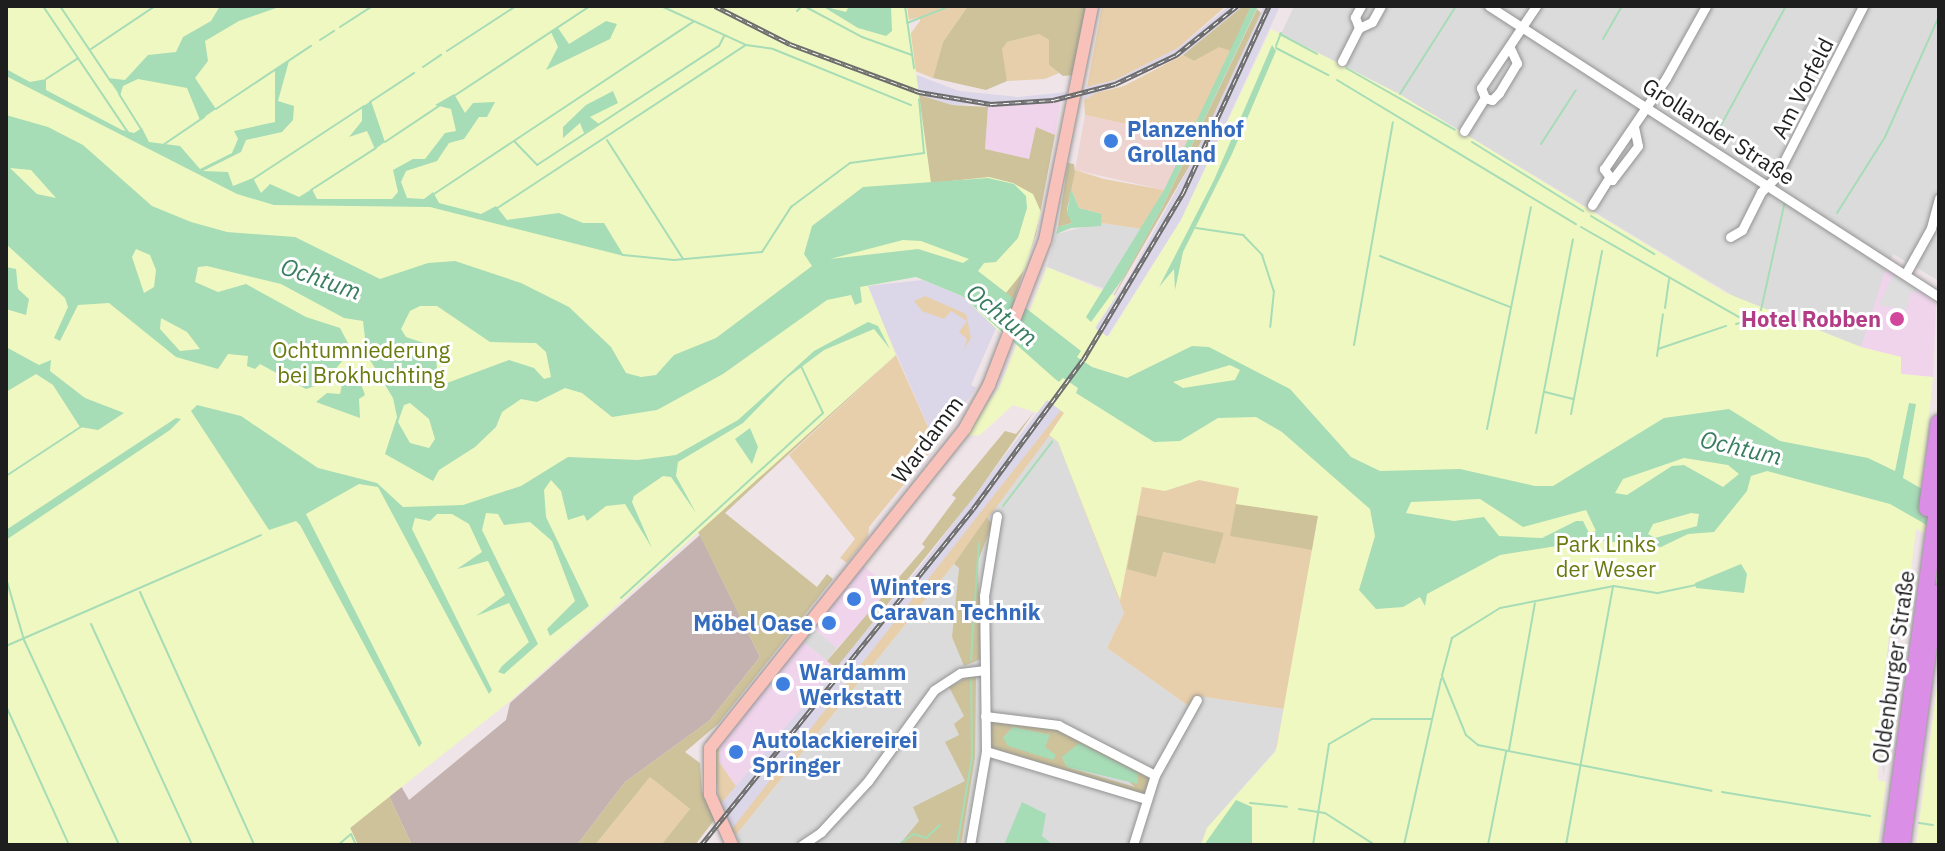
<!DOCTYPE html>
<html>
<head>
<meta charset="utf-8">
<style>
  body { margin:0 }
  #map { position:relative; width:1945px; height:851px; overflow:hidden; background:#efe4e7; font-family:"IBM Plex Sans",sans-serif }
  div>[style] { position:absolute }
  .residential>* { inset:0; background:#dcdbdc }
  .commercial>* { inset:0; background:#efd4ec }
  .industrial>* { inset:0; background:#dbd6e8 }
  .construction>* { inset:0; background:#c3b2b0 }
  .farmland>* { inset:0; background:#edd4d0 }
  .grass>* { inset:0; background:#e8cfab }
  .forest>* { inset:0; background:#cdc29a }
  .park>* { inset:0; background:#f0f8c2 }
  .parking>* { inset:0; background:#dedede }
  .water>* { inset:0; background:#a6dcb6 }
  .stream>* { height:2px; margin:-1px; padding:0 1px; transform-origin:1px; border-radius:1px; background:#a6dcb6 }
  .roads { filter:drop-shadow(0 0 2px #929292) drop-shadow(0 0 2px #929292) }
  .street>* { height:9px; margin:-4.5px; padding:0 4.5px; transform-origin:4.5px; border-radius:4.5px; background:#fff }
  .secondary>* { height:12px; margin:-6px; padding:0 6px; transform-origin:6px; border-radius:6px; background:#f8c1b9 }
  .highway>* { height:16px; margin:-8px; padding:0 8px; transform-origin:8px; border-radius:8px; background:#db8ee5 }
  .rail>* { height:5px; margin-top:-2.5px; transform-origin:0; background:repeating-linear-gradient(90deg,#fff 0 6px,#6c6c6c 0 12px); box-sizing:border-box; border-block:2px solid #6c6c6c }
  .dots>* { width:22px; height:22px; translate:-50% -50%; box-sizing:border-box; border:4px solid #fff; border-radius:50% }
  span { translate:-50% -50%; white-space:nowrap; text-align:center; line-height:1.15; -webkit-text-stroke:6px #fff; paint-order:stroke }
  .street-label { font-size:22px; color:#1e1e1e }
  .shop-label { font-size:22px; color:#366cbe; font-weight:700 }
  .left { translate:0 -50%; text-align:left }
  .right { translate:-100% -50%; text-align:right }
  .hotel-label { font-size:22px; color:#b23c85; font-weight:700 }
  .park-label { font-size:22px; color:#697b0e }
  .water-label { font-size:24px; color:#3a7e61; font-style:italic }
  .frame { position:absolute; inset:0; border:8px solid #1e1e1e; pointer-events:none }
</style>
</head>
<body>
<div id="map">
  <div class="residential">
    <i style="clip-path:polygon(1294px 6px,1939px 6px,1939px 281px,1893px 254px,1861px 347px,1750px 306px,1399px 94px,1281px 34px)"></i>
    <i style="clip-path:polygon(1101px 223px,1142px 229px,1105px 289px,1047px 267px,1056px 234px)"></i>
    <i style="clip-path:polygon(1049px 435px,1058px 442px,1124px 613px,1107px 648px,1190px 707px,1199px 696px,1284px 709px,1275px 751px,1207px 828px,1201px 845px,739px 845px,736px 835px,954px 564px,959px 568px,952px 638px,980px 659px,978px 561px,992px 525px,987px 517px)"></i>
    <i style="clip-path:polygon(812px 627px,837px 648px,827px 661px,801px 640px)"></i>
  </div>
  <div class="commercial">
    <i style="clip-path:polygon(1060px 102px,1055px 135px,1036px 127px,1029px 159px,985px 149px,988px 107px)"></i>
    <i style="clip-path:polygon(1887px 265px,1936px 304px,1933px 377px,1900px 374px,1861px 347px)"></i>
    <i style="clip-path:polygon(862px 565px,892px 589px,837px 648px,812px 627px)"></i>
    <i style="clip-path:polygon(801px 640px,836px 668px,736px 786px,719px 762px,719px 743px)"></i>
  </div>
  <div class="industrial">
    <i style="clip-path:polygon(1229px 6px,1243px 6px,1183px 55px,1084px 100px,1087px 87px,1115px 80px,1178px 48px)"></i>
    <i style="clip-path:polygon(1264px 6px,1280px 6px,1181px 220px,1089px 365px,1076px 357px,1130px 276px,1191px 163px)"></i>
    <i style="clip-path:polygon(877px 60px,959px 91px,1018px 97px,1068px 92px,1066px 101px,952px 105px,916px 94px)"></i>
    <i style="clip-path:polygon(923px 280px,962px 296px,996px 328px,971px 385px,976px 388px,936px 445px,867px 286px)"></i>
    <i style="clip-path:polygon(1047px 400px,1066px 404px,947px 562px,731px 830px,720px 805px,923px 563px)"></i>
  </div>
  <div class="construction">
    <i style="clip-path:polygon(700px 535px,760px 657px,709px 721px,625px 782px,577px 845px,412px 845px,389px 796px,401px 786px,409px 800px,506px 720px,510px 703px)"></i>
  </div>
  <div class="farmland">
    <i style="clip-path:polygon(1085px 115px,1190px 138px,1164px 190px,1075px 170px)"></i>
  </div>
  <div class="grass">
    <i style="clip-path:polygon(906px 6px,968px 6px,943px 42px,933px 78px,913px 70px,908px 37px,920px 21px,920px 17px,908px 20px)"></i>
    <i style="clip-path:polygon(1102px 6px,1226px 6px,1178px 48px,1115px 80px,1087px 87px)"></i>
    <i style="clip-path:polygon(1039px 34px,1049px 40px,1049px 65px,1059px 73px,1045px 79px,1007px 81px,1001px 49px,1007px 42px)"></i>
    <i style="clip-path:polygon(1219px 46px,1231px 51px,1190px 138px,1085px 115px,1084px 100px,1096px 93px,1124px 86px,1183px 55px,1194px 61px)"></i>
    <i style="clip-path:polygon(1075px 170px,1104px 179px,1164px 190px,1142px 229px,1101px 223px,1102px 214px,1079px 208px,1071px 189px)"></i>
    <i style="clip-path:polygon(925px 296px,966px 314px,971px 338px,964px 349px,967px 339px,959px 332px,967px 321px,951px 311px,944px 319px,922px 311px,914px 301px)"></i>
    <i style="clip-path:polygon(896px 355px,936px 445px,869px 527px,868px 537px,847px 563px,840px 558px,855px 539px,789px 455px)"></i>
    <i style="clip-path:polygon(evenodd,1061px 410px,1360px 505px,1275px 751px,1284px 709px,1199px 696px,1190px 707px,1107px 648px,1124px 613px,1058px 442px,1049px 436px,954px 564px,736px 835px,731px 830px,1061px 410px,1224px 533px,1215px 564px,1162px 552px,1224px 533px)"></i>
    <i style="clip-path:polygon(719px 743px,719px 762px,736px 786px,720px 805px,713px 759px)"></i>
    <i style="clip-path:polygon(650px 777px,690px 809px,661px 845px,595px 845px)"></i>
  </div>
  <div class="forest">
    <i style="clip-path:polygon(968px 6px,1086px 6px,1074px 75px,1063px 76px,1049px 65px,1049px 40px,1039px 34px,1007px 42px,1002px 49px,1007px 81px,986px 90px,933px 78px,943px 42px)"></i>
    <i style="clip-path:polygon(1243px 6px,1251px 6px,1231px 51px,1219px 47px,1194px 61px,1183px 55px)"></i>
    <i style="clip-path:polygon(1257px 9px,1261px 13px,1191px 163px,1095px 329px,1162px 208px)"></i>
    <i style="clip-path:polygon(916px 94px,952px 105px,988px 107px,985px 149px,1029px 159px,1036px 127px,1055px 135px,1036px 234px,1013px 303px,991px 285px,930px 185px)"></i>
    <i style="clip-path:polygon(1068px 163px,1074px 164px,1075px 172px,1067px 210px,1072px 223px,1058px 227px)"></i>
    <i style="clip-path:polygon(879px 314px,896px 355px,725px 513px,817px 587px,827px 574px,833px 579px,718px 724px,685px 752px,700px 763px,702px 791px,715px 819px,695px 845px,661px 845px,690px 809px,650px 777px,595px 845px,577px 845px,625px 782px,709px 721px,760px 657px,696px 528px)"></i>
    <i style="clip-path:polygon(1034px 412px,974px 497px,836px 668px,827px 661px,925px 547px,922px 544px,956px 498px,952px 495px,1005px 431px,1016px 434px)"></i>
    <i style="clip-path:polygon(1236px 504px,1318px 516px,1313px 550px,1230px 536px)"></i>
    <i style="clip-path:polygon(1137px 515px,1224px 533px,1215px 564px,1163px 552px,1156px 577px,1127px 569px)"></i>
    <i style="clip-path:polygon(987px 517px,992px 525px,978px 561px,981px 659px,964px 666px,952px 637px,959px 568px,954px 564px)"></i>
    <i style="clip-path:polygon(976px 673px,975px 757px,961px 845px,899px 845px,919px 821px,913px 807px,965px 781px,945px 742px,959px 735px,954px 724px,964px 716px,949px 687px)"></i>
    <i style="clip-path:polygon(evenodd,989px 721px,1056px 728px,1151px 779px,1144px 794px,989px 747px,989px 721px,1013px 727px,1049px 735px,1045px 747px,1003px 738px,1013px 727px,989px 721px,1080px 744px,1094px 751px,1135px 787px,1067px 767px,1062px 757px,1080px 744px)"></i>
    <i style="clip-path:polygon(389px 796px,412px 845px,358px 845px,350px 828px)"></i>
  </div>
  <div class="park">
    <i style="clip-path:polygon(6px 6px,907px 6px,931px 183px,989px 177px,1013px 183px,1033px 194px,1041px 212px,1026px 268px,1005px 294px,1014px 302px,1002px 334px,962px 296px,916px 277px,868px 286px,896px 355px,509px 702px,350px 828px,358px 845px,6px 845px)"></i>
    <i style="clip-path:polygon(1271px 29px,1399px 94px,1726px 293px,1861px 347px,1901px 357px,1901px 374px,1933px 377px,1922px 484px,1939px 493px,1939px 541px,1916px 529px,1906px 613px,1892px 612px,1880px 709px,1878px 780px,1886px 782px,1878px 845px,1201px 845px,1207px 828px,1276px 751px,1318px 516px,1236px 504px,1239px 488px,1199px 480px,1165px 491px,1142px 487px,1120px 600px,1058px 442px,1049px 435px,1064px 413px,1047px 400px,1037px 413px,1013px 405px,980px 435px,966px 436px,1001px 384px,1047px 267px,1116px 296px,1095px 328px,1108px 337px,1181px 220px)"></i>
    <i style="clip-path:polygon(1939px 675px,1939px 845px,1916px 845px,1938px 679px)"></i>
  </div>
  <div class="parking">
    <i style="clip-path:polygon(1893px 275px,1918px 285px,1917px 293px,1910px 292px,1907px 310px,1879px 305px)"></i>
    <i style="clip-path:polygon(1891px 623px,1900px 623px,1884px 776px,1878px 746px)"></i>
  </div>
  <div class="water">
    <i style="clip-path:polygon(220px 6px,282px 6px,239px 21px,205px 41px,208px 61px,195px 78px,216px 109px,200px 120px,187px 88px,138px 79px,123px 86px,120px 96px,108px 78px,125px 80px,148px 55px,176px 52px,183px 37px,211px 21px)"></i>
    <i style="clip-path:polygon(822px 6px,846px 12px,849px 6px,891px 6px,892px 31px,886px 36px,858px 28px)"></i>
    <i style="clip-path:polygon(1251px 6px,1258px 6px,1162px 208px,1124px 277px,1091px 322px,1086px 317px,1164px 190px)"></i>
    <i style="clip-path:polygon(606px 21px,617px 24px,610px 39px,546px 70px,558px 47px,551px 32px,558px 28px,569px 44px)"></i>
    <i style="clip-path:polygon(1272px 45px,1276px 51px,1232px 154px,1183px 252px,1175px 290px,1174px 269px,1159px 287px,1214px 180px)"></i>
    <i style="clip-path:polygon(289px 61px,278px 101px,294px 106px,293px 120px,282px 132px,246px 140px,241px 152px,203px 171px,228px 172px,233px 186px,253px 178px,261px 193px,270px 184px,299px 197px,312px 189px,317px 199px,392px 199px,398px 192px,393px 170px,413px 159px,425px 159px,445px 133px,456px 131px,451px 109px,435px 105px,454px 94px,465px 113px,473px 103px,495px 102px,487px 117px,479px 117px,464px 139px,449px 143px,437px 161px,406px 171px,401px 182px,407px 198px,424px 199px,433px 192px,439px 203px,481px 214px,496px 206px,507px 220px,559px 213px,583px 223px,604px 223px,624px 256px,430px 207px,274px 205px,237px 194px,6px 76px,6px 69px,30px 82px,46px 79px,46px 90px,122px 130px,134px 133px,142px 128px,149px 142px,180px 146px,200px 169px,232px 153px,238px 139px,234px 131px,275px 122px,275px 69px)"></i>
    <i style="clip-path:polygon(613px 91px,618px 103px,590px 117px,599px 124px,584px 133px,580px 123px,563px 138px,563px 127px,586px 105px)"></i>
    <i style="clip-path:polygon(371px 101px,385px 142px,375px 149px,367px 131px,349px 137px,362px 121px,362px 107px)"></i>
    <i style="clip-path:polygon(evenodd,6px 115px,48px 127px,83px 145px,152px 206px,191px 222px,227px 232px,295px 237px,380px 279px,428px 263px,455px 261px,521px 283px,569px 307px,611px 347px,626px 373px,641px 377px,656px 375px,674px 355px,716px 338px,812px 266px,804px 254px,812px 226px,863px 187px,988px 178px,1014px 184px,1026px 196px,1027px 208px,1018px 238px,996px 262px,984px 263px,978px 271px,1081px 351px,1077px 357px,1092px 367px,1127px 378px,1192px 346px,1209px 347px,1290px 389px,1351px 457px,1380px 471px,1460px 469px,1535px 486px,1553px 486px,1664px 418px,1729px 409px,1780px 441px,1868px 458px,1895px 471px,1909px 403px,1916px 404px,1903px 478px,1939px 499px,1939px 532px,1890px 504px,1767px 471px,1751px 476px,1747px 491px,1714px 532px,1688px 534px,1661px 547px,1594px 540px,1500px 555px,1427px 594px,1425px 606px,1420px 597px,1403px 607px,1376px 609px,1359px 590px,1375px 536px,1370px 509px,1282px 432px,1256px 417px,1218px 418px,1180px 441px,1154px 442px,1076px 393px,1078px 388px,1063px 378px,1059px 382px,1054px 378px,962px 296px,916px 277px,860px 287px,862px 302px,855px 305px,851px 295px,827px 300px,723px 374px,657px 410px,612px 417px,582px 393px,565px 388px,537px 402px,521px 399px,502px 412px,496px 427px,475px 447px,439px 470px,433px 481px,385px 454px,397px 417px,393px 398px,367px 355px,363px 321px,344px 318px,281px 284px,207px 266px,198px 267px,195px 282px,218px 292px,246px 284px,306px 317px,340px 328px,348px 343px,343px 360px,324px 383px,306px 389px,260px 364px,255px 369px,247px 366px,248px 356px,228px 354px,218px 369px,176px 357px,109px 303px,78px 305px,60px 341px,54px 338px,68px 307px,65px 298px,6px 244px,6px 115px,10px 168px,31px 170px,56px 198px,37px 194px,10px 168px,6px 115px,903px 240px,921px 241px,969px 259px,963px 263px,918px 249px,830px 259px,903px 240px,6px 115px,136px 249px,150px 255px,156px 270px,154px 287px,144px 293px,132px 257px,136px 249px,6px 115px,420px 306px,437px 306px,490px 342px,536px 343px,546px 352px,551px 377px,544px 379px,534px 368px,509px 360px,447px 383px,437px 372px,436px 347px,406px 337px,401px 329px,410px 311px,420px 306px,6px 115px,161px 318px,187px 332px,200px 349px,180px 351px,160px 329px,161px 318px,6px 115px,1230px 365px,1240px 370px,1235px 380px,1183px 388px,1173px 382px,1230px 365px,6px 115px,410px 403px,429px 419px,435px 439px,429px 448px,410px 443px,398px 422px,404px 405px,410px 403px,6px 115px,1684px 458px,1728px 465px,1739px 474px,1723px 487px,1684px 465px,1672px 466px,1627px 495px,1615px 493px,1623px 479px,1684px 458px,6px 115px,1480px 499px,1523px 527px,1586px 510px,1596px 531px,1589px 533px,1583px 521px,1576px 521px,1542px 538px,1499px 536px,1484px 517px,1454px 521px,1406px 513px,1411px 502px,1480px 499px,6px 115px,1691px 513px,1699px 514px,1697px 526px,1655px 538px,1648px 534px,1653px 524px,1691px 513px)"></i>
    <i style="clip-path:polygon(1071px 189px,1079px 208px,1102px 214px,1101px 226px,1071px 228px,1056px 234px,1058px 227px,1072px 223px,1067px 214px)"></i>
    <i style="clip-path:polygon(6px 267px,16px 269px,18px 289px,29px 299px,26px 315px,6px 309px)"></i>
    <i style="clip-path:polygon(868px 322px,878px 326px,890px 349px,874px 329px,824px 350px,787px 378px,743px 423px,678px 462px,676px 476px,696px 513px,671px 477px,663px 476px,634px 496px,632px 502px,652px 548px,625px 504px,606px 506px,587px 521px,584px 515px,568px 520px,561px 491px,551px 480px,544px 490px,546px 517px,589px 606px,550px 636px,547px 629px,575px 601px,552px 541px,530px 522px,504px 525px,498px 514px,486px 513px,482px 530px,538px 644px,504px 674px,498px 672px,502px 666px,529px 642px,509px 603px,476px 616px,505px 595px,488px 561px,457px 569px,482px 552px,469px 524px,452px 514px,437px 514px,430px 521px,415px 518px,412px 529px,492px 690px,489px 694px,378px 487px,359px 484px,306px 514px,422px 743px,419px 747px,300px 525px,296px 521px,269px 530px,191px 411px,197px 405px,241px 416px,318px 468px,377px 483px,403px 507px,463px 505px,521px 486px,568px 457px,638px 460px,676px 455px,738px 420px,814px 351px)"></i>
    <i style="clip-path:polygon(6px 347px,39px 365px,51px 360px,50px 371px,85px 398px,124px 413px,98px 430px,80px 427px,53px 385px,36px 374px,6px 392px)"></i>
    <i style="clip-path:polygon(351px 371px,357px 373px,365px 395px,359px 399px,360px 418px,316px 402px,327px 393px,340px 394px,344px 375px)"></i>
    <i style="clip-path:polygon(176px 418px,181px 419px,170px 430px,6px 540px,6px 530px)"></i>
    <i style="clip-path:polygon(750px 428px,758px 447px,752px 464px,735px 439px)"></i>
    <i style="clip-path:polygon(1741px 564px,1747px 574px,1744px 593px,1696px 588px,1695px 583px)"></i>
    <i style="clip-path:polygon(1013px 727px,1050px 735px,1045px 747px,1056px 755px,1053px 760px,1008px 746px,1003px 738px)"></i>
    <i style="clip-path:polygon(1079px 743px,1138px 773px,1138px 784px,1067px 767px,1062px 757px)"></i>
    <i style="clip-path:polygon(1236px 800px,1252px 807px,1252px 845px,1204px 845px)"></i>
    <i style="clip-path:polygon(1022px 802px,1046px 814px,1042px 836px,1053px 845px,1004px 845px)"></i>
  </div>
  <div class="stream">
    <i style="left:43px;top:6px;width:154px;rotate:56.1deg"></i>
    <i style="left:60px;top:6px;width:92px;rotate:56.1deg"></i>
    <i style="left:661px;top:6px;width:94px;rotate:24.6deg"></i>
    <i style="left:746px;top:45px;width:27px;rotate:8deg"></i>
    <i style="left:773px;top:49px;width:149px;rotate:22.1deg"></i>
    <i style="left:804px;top:6px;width:66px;rotate:28.1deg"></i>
    <i style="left:862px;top:37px;width:53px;rotate:19.8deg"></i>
    <i style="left:905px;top:6px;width:63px;rotate:81.7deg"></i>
    <i style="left:797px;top:11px;width:4px;rotate:-45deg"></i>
    <i style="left:907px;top:23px;width:46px;rotate:-21.6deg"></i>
    <i style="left:340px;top:27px;width:38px;rotate:-33deg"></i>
    <i style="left:1280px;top:34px;width:42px;rotate:28.4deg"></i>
    <i style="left:1603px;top:39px;width:38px;rotate:-60deg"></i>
    <i style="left:320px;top:40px;width:17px;rotate:-33deg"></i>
    <i style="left:1276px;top:46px;width:14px;rotate:-69deg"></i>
    <i style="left:1276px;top:48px;width:59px;rotate:27.4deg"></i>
    <i style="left:91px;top:49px;width:77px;rotate:-33.9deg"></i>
    <i style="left:447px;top:51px;width:82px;rotate:-33.1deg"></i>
    <i style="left:423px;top:67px;width:22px;rotate:-34deg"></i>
    <i style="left:1346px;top:68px;width:125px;rotate:29.6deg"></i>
    <i style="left:46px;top:79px;width:38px;rotate:-33deg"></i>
    <i style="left:1337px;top:80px;width:279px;rotate:31.1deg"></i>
    <i style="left:119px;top:94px;width:41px;rotate:57.8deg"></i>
    <i style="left:1400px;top:94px;width:104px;rotate:-57.5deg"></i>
    <i style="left:451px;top:98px;width:167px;rotate:-33.5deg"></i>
    <i style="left:370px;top:102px;width:53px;rotate:-33.4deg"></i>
    <i style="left:216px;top:109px;width:114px;rotate:-33.6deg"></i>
    <i style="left:1714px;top:138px;width:150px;rotate:-61.4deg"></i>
    <i style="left:607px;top:140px;width:141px;rotate:57.4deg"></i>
    <i style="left:385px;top:142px;width:65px;rotate:-33.7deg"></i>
    <i style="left:515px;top:142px;width:32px;rotate:46deg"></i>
    <i style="left:537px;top:165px;width:217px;rotate:-33.2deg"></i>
    <i style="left:719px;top:46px;width:11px;rotate:-63deg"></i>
    <i style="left:1472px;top:142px;width:131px;rotate:31.9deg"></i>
    <i style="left:1541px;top:144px;width:64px;rotate:-57.1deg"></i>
    <i style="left:163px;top:145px;width:50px;rotate:-34.3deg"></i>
    <i style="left:253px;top:179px;width:133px;rotate:-33.3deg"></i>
    <i style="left:311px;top:190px;width:77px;rotate:-32.9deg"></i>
    <i style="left:434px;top:194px;width:311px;rotate:-33.6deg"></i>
    <i style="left:496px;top:209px;width:299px;rotate:-33.3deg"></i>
    <i style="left:1837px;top:213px;width:90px;rotate:-57.7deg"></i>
    <i style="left:1885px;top:137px;width:133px;rotate:-65.9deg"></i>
    <i style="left:1591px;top:216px;width:74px;rotate:31.1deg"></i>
    <i style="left:1581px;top:227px;width:190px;rotate:29.7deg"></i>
    <i style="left:1196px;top:228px;width:48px;rotate:8.5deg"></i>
    <i style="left:1243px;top:235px;width:28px;rotate:46deg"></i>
    <i style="left:1262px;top:255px;width:38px;rotate:72deg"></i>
    <i style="left:1274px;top:291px;width:36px;rotate:96deg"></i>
    <i style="left:623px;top:255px;width:51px;rotate:5.6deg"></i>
    <i style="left:674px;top:260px;width:88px;rotate:-5.2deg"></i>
    <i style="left:762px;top:252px;width:54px;rotate:-57.2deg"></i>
    <i style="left:791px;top:207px;width:74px;rotate:-36.7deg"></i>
    <i style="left:850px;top:163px;width:75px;rotate:-7.7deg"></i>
    <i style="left:924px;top:153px;width:54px;rotate:-95.3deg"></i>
    <i style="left:1380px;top:256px;width:140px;rotate:21.4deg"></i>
    <i style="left:1665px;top:308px;width:29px;rotate:-82deg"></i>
    <i style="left:1761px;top:310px;width:112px;rotate:-77.6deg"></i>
    <i style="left:1736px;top:324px;width:21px;rotate:-14deg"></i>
    <i style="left:1354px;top:345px;width:226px;rotate:-80.1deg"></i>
    <i style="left:1658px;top:349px;width:72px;rotate:-18.7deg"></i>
    <i style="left:1657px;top:356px;width:42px;rotate:-81.9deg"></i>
    <i style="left:1545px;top:392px;width:29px;rotate:14deg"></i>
    <i style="left:1571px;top:414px;width:166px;rotate:-79.2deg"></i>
    <i style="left:1487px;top:429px;width:226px;rotate:-78.8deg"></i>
    <i style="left:1536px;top:433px;width:197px;rotate:-79.2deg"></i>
    <i style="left:6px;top:476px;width:91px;rotate:-33.3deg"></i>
    <i style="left:1003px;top:506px;width:81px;rotate:-52.6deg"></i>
    <i style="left:6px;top:578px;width:65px;rotate:73.8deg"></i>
    <i style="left:24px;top:640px;width:226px;rotate:65.1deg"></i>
    <i style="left:1696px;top:585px;width:40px;rotate:168deg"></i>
    <i style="left:1657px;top:593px;width:44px;rotate:-170.8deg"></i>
    <i style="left:1614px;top:586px;width:116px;rotate:169.1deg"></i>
    <i style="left:1500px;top:608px;width:57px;rotate:148deg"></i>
    <i style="left:1452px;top:638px;width:39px;rotate:105deg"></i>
    <i style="left:1442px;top:676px;width:64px;rotate:67.9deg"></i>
    <i style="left:1466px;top:735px;width:16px;rotate:40deg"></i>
    <i style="left:1478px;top:745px;width:238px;rotate:11.1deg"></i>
    <i style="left:140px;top:592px;width:277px;rotate:65.7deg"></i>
    <i style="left:621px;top:598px;width:274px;rotate:-42.5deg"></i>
    <i style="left:823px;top:413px;width:52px;rotate:-115.1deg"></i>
    <i style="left:91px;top:624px;width:243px;rotate:65.4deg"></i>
    <i style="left:6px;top:646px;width:278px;rotate:-23.5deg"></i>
    <i style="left:971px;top:660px;width:117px;rotate:-86.1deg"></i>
    <i style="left:6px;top:706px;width:153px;rotate:65.6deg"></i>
    <i style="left:1509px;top:750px;width:149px;rotate:-80deg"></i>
    <i style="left:1722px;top:792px;width:150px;rotate:9.2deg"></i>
    <i style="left:1250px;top:803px;width:37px;rotate:6deg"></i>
    <i style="left:1299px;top:809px;width:26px;rotate:9deg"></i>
    <i style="left:1325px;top:813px;width:59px;rotate:32.6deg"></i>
    <i style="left:1919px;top:823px;width:14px;rotate:8deg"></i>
    <i style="left:338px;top:845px;width:17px;rotate:-40deg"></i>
    <i style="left:351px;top:834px;width:12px;rotate:66deg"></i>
    <i style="left:898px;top:845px;width:19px;rotate:-35deg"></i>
    <i style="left:914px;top:834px;width:13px;rotate:18deg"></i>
    <i style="left:926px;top:838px;width:19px;rotate:-43deg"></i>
    <i style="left:957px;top:845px;width:89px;rotate:-80.3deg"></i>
    <i style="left:972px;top:757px;width:79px;rotate:-90.7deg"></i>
    <i style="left:1313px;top:845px;width:102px;rotate:-81deg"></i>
    <i style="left:1329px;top:744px;width:50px;rotate:-30.2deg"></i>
    <i style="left:1372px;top:719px;width:60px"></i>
    <i style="left:1404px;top:845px;width:170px;rotate:-77.4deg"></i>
    <i style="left:1488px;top:845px;width:95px;rotate:-79deg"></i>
    <i style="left:1566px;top:845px;width:262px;rotate:-79.7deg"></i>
  </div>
  <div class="roads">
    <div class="street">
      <i style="left:1361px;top:6px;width:13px;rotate:119deg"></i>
      <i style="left:1355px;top:17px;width:12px;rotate:70deg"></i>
      <i style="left:1359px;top:28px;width:14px;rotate:-25deg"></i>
      <i style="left:1372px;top:22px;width:18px;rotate:-61deg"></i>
      <i style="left:1489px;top:6px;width:536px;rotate:32.89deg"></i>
      <i style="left:1510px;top:48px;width:17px;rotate:65deg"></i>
      <i style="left:1517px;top:63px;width:35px;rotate:121deg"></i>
      <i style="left:1499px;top:93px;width:10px;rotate:135deg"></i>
      <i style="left:1492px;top:100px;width:7px;rotate:-164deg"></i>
      <i style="left:1485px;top:98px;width:11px;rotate:-112deg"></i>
      <i style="left:1481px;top:88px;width:99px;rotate:-56.1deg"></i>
      <i style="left:1342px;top:61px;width:37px;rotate:-63deg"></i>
      <i style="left:1634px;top:127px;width:19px;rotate:78deg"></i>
      <i style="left:1638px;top:146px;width:43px;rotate:127.4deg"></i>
      <i style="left:1612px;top:180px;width:14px;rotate:-126deg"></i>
      <i style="left:1604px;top:169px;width:110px;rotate:-55.7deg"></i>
      <i style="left:1666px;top:78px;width:82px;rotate:-60.9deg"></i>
      <i style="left:1464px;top:131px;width:39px;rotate:-58deg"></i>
      <i style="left:1592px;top:205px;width:32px;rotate:-58deg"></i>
      <i style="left:1730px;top:237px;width:14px;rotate:-30deg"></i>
      <i style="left:1742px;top:230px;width:42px;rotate:-63.4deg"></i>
      <i style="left:1761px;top:192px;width:21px;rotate:-45deg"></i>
      <i style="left:1776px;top:177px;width:192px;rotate:-63deg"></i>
      <i style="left:1906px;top:273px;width:51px;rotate:-60.9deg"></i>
      <i style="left:1931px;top:228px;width:31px;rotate:-75deg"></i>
      <i style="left:985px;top:716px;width:74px;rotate:7deg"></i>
      <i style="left:1058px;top:725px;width:109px;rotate:27.3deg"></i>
      <i style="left:986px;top:751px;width:167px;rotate:16.7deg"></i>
      <i style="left:802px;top:845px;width:23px;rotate:-34deg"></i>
      <i style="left:821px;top:832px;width:69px;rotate:-47.3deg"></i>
      <i style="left:868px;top:781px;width:112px;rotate:-54deg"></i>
      <i style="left:934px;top:690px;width:31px;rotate:-33deg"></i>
      <i style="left:960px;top:673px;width:23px;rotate:-7deg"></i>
      <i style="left:970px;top:845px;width:95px;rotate:-80.3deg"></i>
      <i style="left:986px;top:751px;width:155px;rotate:-90.7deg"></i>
      <i style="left:984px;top:596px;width:81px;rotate:-80.8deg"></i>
      <i style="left:1133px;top:845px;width:73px;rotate:-72.6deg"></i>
      <i style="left:1155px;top:775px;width:86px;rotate:-60.8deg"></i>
    </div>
    <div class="secondary">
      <i style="left:732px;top:845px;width:55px;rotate:-113.7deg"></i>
      <i style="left:710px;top:795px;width:47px;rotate:-90deg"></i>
      <i style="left:710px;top:748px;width:409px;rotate:-51.4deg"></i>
      <i style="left:965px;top:428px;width:49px;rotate:-60.8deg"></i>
      <i style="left:989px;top:385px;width:155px;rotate:-68.9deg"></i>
      <i style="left:1045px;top:240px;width:239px;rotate:-78.6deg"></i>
    </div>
    <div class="highway">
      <i style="left:1927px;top:508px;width:86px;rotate:-82deg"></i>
      <i style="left:1891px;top:845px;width:354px;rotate:-82.2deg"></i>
      <i style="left:1902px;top:845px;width:254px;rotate:-82.3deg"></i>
    </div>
  </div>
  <div class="rail">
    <i style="left:715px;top:6px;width:84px;rotate:26.9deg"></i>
    <i style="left:790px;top:44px;width:138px;rotate:20.4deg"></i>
    <i style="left:919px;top:92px;width:73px;rotate:9.5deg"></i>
    <i style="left:991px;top:104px;width:62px;rotate:-3.7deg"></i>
    <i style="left:1053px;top:100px;width:64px;rotate:-14.5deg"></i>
    <i style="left:1115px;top:84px;width:68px;rotate:-25.4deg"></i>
    <i style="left:1176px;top:55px;width:78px;rotate:-38.8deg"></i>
    <i style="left:701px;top:845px;width:432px;rotate:-51deg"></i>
    <i style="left:973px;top:509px;width:185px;rotate:-53.6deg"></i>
    <i style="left:1083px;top:360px;width:195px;rotate:-59.1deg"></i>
    <i style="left:1183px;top:193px;width:206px;rotate:-65.3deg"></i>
  </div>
  <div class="dots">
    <i style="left:1111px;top:141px;background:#3f7fe0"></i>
    <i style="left:1897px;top:319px;background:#d1479c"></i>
    <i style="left:854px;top:599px;background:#3f7fe0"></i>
    <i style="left:829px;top:623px;background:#3f7fe0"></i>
    <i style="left:783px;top:684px;background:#3f7fe0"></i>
    <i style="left:736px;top:752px;background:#3f7fe0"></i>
  </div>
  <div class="street-label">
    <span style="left:1802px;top:88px;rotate:-63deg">Am Vorfeld</span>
    <span style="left:1719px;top:131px;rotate:33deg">Grollander Straße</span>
    <span style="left:927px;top:439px;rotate:-53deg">Wardamm</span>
    <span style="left:1893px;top:667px;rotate:-82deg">Oldenburger Straße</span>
  </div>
  <div class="shop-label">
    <span class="left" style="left:1127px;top:141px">Planzenhof<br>Grolland</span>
    <span class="left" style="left:870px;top:599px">Winters<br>Caravan Technik</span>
    <span class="right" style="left:813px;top:623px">Möbel Oase</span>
    <span class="left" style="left:799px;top:684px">Wardamm<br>Werkstatt</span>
    <span class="left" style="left:752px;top:752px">Autolackiereirei<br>Springer</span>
  </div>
  <div class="hotel-label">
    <span class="right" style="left:1881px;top:319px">Hotel Robben</span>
  </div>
  <div class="park-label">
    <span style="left:361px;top:362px">Ochtumniederung<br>bei Brokhuchting</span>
    <span style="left:1606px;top:556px">Park Links<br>der Weser</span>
  </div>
  <div class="water-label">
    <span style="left:321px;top:279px;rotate:19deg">Ochtum</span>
    <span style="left:1002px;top:315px;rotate:39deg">Ochtum</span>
    <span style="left:1741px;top:448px;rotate:13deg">Ochtum</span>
  </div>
  <div class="frame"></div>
</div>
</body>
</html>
